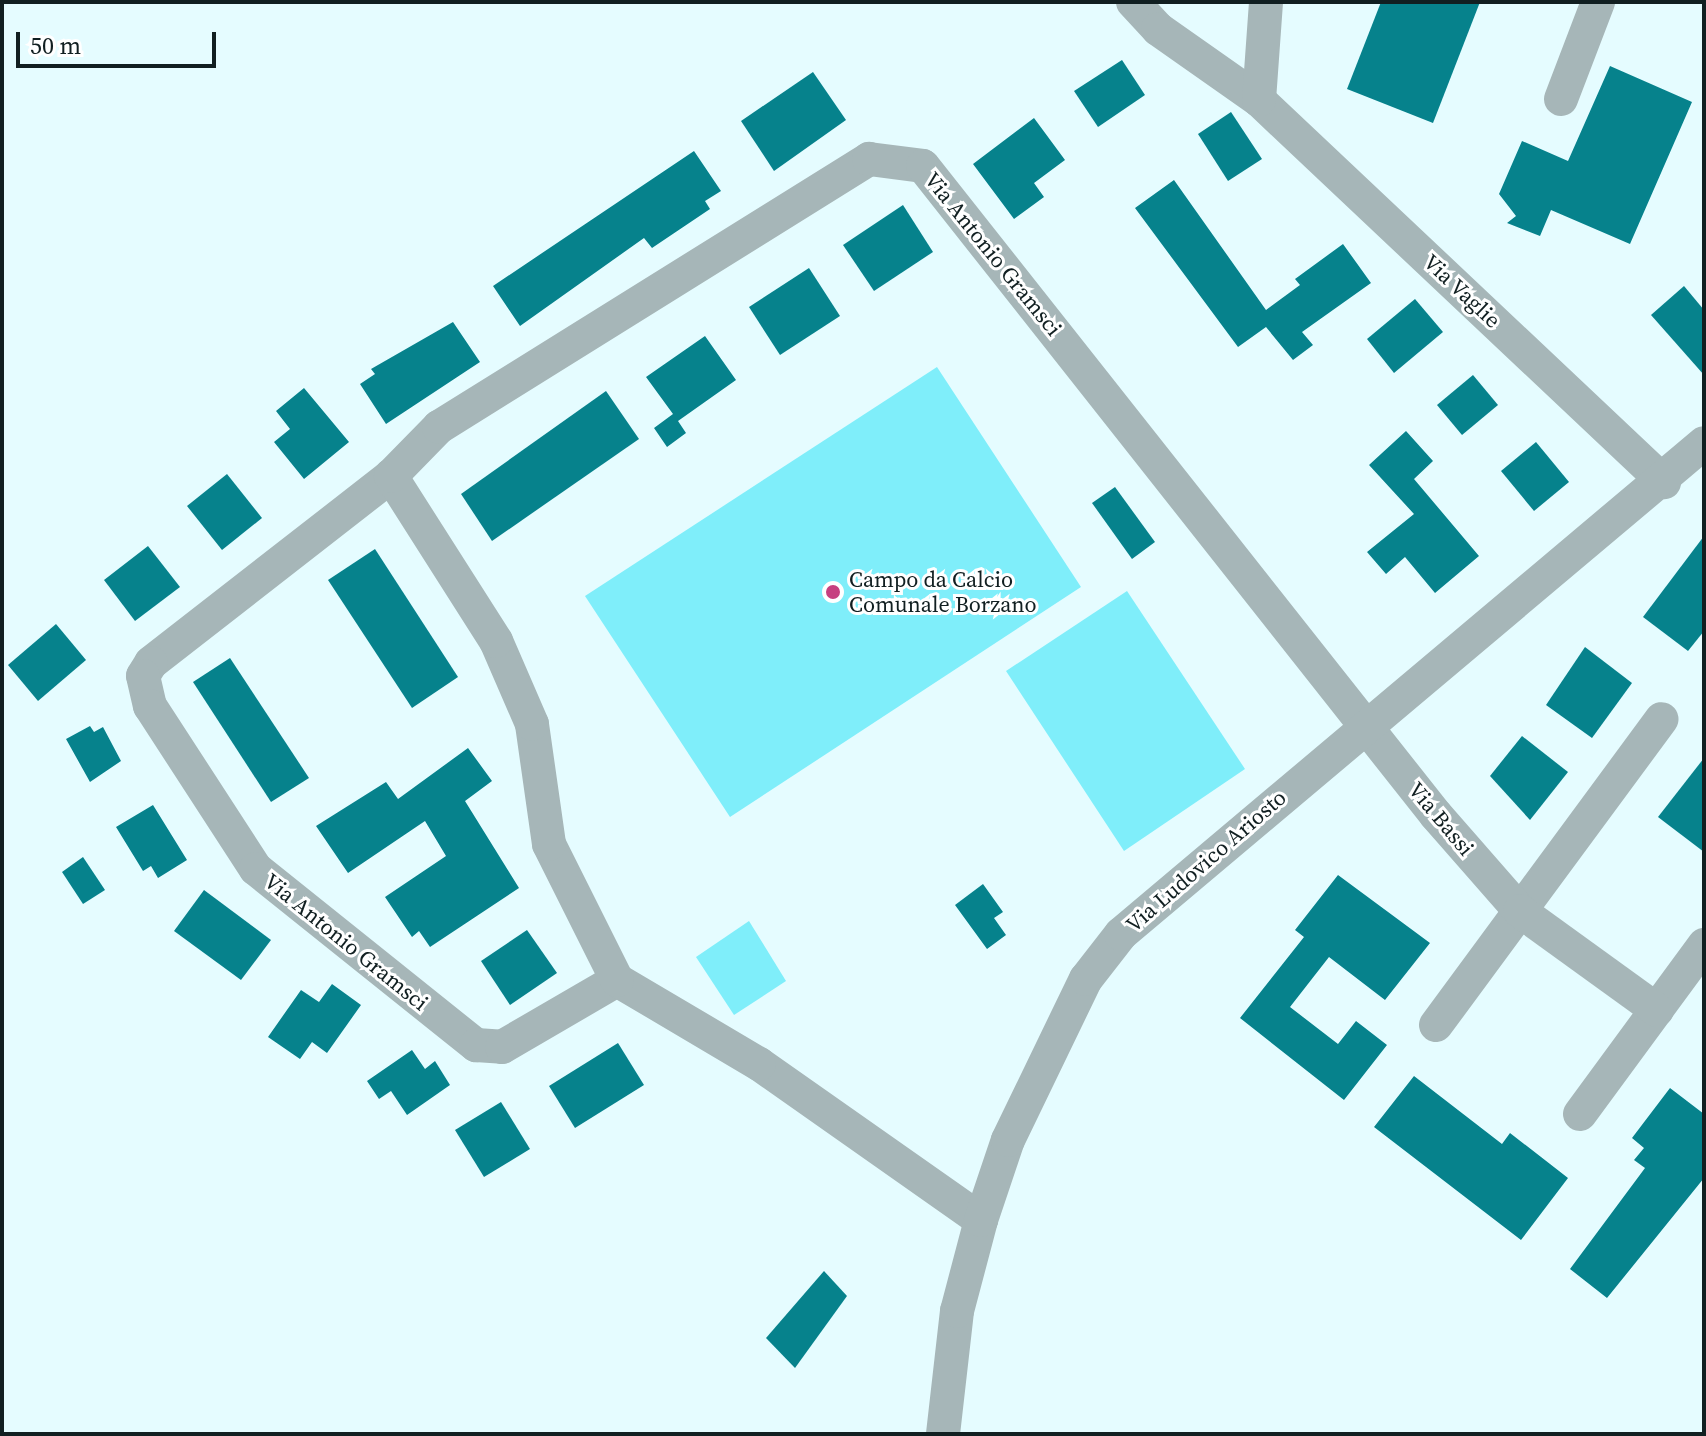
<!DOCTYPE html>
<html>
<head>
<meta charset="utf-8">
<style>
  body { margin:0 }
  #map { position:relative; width:1706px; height:1436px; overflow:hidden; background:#e5fcff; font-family:"Source Serif 4",serif }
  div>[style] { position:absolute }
  .green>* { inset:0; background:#7feefa }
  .building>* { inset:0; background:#06828c }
  .minor>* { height:34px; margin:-17px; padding:0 17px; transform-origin:17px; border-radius:17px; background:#a6b6b8 }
  .dots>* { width:22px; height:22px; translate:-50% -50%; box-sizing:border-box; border:4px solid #fff; border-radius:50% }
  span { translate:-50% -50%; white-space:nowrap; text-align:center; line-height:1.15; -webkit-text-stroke:6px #fff; paint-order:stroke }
  .street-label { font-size:22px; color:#111f21 }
  .poi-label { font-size:22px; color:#111f21 }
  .left { translate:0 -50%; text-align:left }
  .frame { position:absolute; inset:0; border:4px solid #111f21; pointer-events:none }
  .scale { position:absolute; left:16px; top:32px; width:200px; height:36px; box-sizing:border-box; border:4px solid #111f21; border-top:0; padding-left:10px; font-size:24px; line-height:28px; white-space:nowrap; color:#111f21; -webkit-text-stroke:6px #fff; paint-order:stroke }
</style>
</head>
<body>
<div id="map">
  <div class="green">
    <i style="clip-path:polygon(937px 367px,1081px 587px,730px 817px,585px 596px)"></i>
    <i style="clip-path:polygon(1127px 591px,1245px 769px,1124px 851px,1006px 671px)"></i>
    <i style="clip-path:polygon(749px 921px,786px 981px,734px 1015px,696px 957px)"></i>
  </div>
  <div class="building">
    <i style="clip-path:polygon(1381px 2px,1480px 2px,1433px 123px,1347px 89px)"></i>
    <i style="clip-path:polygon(1122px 60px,1145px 95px,1098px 127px,1074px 91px)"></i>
    <i style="clip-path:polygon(1610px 66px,1692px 102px,1630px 244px,1551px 210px,1540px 236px,1507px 223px,1516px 216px,1499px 194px,1522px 141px,1568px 161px)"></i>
    <i style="clip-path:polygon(813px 72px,846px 120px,774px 171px,741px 121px)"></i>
    <i style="clip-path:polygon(1231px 112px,1262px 159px,1228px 181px,1198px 134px)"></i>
    <i style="clip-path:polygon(1034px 118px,1065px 160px,1034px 183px,1044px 197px,1014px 219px,973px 164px)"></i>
    <i style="clip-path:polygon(694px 151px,721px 191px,705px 201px,710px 209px,652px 248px,644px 238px,520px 326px,493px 286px)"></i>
    <i style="clip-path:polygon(1174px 180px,1266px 310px,1300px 285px,1295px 279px,1343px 244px,1371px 283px,1302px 332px,1313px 345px,1293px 360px,1266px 327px,1238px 347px,1135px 208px)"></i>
    <i style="clip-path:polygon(903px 205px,933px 252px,874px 291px,843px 245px)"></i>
    <i style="clip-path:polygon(809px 268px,840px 316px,780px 355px,749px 307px)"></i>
    <i style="clip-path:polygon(1684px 286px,1704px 310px,1704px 375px,1651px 315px)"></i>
    <i style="clip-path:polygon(1415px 299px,1443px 332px,1394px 373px,1367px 339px)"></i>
    <i style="clip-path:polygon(453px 322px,480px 362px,386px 424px,360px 384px,375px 374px,371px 369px)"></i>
    <i style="clip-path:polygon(705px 336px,736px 380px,678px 421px,686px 433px,667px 447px,654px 428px,673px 414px,646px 377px)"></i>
    <i style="clip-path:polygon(1473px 375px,1498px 405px,1462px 435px,1437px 405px)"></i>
    <i style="clip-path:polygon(304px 388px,349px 442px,304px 479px,274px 442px,290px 429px,276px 411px)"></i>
    <i style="clip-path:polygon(606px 391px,639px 439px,492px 541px,461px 494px)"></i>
    <i style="clip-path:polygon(1406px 431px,1433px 461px,1414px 479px,1479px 556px,1435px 593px,1405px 557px,1386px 574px,1367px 552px,1414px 514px,1369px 465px)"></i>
    <i style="clip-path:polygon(1536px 442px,1569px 482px,1534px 511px,1501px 471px)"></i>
    <i style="clip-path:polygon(227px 474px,262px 518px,222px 550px,187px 506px)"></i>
    <i style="clip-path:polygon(1115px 487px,1155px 542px,1132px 559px,1092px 503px)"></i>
    <i style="clip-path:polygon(1704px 536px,1704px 631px,1688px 651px,1643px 617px)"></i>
    <i style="clip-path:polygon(148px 546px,180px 587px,135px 621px,104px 580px)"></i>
    <i style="clip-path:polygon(375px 549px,458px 677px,412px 708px,328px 580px)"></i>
    <i style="clip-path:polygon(56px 624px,86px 660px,38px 701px,8px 665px)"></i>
    <i style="clip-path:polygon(1585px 647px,1632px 683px,1592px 738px,1546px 705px)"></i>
    <i style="clip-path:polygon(230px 658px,309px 778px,271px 802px,193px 682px)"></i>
    <i style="clip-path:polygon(90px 726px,94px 732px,103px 727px,121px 761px,90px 782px,66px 739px)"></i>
    <i style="clip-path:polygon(1522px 736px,1568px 772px,1530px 820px,1490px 776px)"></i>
    <i style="clip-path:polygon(468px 748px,492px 781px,465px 801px,519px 888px,430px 947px,419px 931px,412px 937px,385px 897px,446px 856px,425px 821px,348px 873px,316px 826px,386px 782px,398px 799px)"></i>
    <i style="clip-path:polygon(1704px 758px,1704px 852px,1658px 817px)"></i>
    <i style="clip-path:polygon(153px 805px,187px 860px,158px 878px,151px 866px,143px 871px,116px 827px)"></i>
    <i style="clip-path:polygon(83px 857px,105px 890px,83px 904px,62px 872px)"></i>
    <i style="clip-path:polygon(1338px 875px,1430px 943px,1385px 1000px,1329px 957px,1290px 1007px,1338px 1044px,1356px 1021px,1387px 1045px,1344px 1100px,1240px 1018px,1304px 937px,1295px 930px)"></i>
    <i style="clip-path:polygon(983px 884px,1003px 912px,994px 918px,1006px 935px,987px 949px,955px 905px)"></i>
    <i style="clip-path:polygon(204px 890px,271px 940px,241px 980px,174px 931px)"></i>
    <i style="clip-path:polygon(527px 930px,557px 973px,510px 1005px,481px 961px)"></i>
    <i style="clip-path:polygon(332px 984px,361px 1005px,327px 1053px,312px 1042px,300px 1059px,268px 1037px,301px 990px,319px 1002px)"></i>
    <i style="clip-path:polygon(618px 1043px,644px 1085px,575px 1128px,549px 1086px)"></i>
    <i style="clip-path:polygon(412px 1050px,425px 1069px,435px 1061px,450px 1085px,407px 1115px,391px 1091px,379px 1099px,367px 1081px)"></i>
    <i style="clip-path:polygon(1414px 1076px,1502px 1144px,1510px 1133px,1568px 1178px,1521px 1240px,1374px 1127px)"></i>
    <i style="clip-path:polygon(1670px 1088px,1704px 1114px,1704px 1178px,1607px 1298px,1570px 1269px,1645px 1168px,1634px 1160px,1644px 1148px,1632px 1138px)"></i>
    <i style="clip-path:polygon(501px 1102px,530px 1149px,484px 1177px,455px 1130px)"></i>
    <i style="clip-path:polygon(824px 1271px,847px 1296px,795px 1368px,766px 1338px)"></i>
  </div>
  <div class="minor">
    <i style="left:1133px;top:2px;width:37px;rotate:47deg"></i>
    <i style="left:1158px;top:29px;width:123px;rotate:35.1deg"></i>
    <i style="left:1259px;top:100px;width:557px;rotate:43.33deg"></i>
    <i style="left:1561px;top:99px;width:104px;rotate:-69.1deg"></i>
    <i style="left:1259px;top:100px;width:98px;rotate:-85.9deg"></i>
    <i style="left:391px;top:476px;width:304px;rotate:142.1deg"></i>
    <i style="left:151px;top:663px;width:15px;rotate:122deg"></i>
    <i style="left:143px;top:676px;width:31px;rotate:77deg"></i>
    <i style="left:150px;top:706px;width:194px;rotate:57deg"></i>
    <i style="left:256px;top:869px;width:282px;rotate:38.7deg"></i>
    <i style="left:476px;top:1045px;width:26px;rotate:4deg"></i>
    <i style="left:502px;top:1047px;width:133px;rotate:-30.2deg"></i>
    <i style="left:1436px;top:1025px;width:380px;rotate:-53.6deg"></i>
    <i style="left:1580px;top:1114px;width:210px;rotate:-53.7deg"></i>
    <i style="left:981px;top:1220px;width:271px;rotate:-144.9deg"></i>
    <i style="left:759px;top:1064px;width:165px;rotate:-149.4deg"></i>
    <i style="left:617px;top:980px;width:152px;rotate:-116.6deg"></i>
    <i style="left:549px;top:844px;width:121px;rotate:-98.1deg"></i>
    <i style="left:532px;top:724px;width:90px;rotate:-113.4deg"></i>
    <i style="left:496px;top:641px;width:196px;rotate:-122.5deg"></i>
    <i style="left:391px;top:476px;width:69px;rotate:-45.6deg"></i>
    <i style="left:439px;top:427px;width:507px;rotate:-31.93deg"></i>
    <i style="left:869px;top:159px;width:54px;rotate:7.4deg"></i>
    <i style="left:923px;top:166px;width:827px;rotate:51.68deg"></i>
    <i style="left:1436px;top:815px;width:128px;rotate:48.8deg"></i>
    <i style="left:1520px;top:911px;width:169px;rotate:35.9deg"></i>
    <i style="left:943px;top:1434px;width:124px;rotate:-83.5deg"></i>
    <i style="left:957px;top:1311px;width:94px;rotate:-75.2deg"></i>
    <i style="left:981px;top:1220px;width:84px;rotate:-71.4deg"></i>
    <i style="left:1008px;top:1140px;width:179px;rotate:-64.2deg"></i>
    <i style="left:1086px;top:979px;width:57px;rotate:-52.1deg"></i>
    <i style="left:1121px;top:934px;width:762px;rotate:-40.1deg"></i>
  </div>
  <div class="dots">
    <i style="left:833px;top:592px;background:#c64080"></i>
  </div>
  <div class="street-label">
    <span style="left:993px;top:254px;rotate:51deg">Via Antonio Gramsci</span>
    <span style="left:1462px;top:291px;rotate:43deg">Via Vaglie</span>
    <span style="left:1441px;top:819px;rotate:50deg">Via Bassi</span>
    <span style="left:1206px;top:861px;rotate:-41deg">Via Ludovico Ariosto</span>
    <span style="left:346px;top:942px;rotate:39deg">Via Antonio Gramsci</span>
  </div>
  <div class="poi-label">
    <span class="left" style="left:849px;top:592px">Campo da Calcio<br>Comunale Borzano</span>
  </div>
  <div class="frame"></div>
  <div class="scale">50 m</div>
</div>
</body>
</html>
